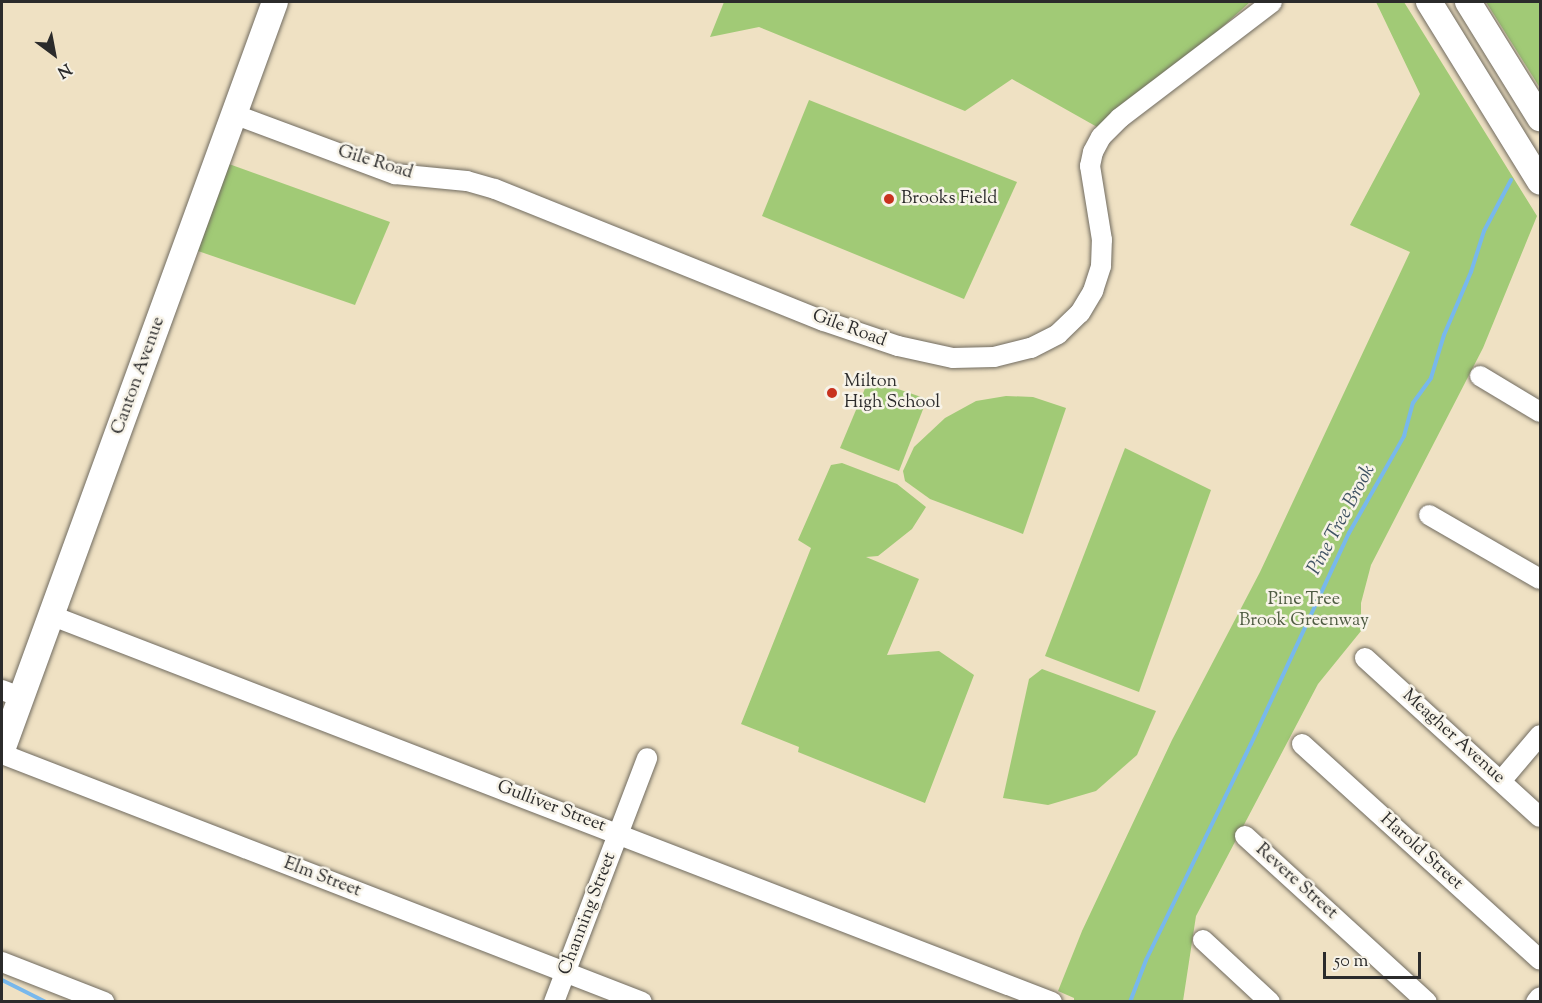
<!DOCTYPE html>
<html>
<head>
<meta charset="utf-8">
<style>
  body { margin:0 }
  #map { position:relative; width:1542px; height:1003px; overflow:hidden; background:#efe1c3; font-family:"Sorts Mill Goudy",serif }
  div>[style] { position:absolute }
  .green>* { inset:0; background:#a1ca76 }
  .stream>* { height:4px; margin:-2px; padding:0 2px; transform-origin:2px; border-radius:2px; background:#78b8ec }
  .roads { filter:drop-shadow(0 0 2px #706b60) drop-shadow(0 0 2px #706b60) }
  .minor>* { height:20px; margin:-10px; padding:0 10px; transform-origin:10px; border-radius:10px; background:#fff }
  .major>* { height:26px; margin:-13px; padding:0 13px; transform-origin:13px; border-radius:13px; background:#fff }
  .dots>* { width:16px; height:16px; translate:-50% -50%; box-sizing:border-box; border:3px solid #f7f3e8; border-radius:50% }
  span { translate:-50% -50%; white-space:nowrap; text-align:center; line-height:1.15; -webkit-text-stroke:5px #f7f3e8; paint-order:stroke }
  .street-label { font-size:18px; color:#2b2b2b }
  .poi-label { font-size:18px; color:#2b2b2b }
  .left { translate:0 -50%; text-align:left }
  .park-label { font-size:18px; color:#4e5b42 }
  .water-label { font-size:20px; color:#425565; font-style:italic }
  .frame { position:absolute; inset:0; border:3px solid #2b2b2b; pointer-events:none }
  .north { position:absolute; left:24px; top:24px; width:60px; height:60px; -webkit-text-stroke:4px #f7f3e8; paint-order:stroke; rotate:148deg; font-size:16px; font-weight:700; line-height:24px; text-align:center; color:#2b2b2b }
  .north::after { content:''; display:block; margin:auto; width:21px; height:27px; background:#2b2b2b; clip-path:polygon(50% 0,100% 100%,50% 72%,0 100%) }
  .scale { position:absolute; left:1323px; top:952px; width:98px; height:27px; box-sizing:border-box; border:3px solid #2b2b2b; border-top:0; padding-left:8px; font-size:18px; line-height:21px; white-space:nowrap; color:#2b2b2b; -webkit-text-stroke:4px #f7f3e8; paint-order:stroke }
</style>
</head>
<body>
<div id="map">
  <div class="green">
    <i style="clip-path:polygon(724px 2px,1250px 2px,1106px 132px,1012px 79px,965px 111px,759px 27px,710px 37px)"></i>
    <i style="clip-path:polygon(1376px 2px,1404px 2px,1537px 216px,1483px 348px,1371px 565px,1361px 603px,1361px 631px,1318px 684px,1196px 916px,1183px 1001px,1074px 1001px,1074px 998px,1058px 991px,1082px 931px,1172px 740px,1260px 572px,1410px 252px,1350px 225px,1420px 94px)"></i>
    <i style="clip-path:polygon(1486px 2px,1540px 2px,1540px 88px)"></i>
    <i style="clip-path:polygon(809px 100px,1017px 182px,964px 299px,762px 216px)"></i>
    <i style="clip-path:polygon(229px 164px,390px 222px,355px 305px,198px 251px)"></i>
    <i style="clip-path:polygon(869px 379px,927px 399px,899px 471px,840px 448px)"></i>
    <i style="clip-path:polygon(1006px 396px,1033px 397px,1066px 408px,1023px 534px,930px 499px,905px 481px,903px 471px,914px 447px,945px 418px,976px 401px)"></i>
    <i style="clip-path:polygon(1125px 448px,1211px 490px,1139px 692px,1045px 656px)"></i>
    <i style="clip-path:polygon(842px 463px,897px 484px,926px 507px,912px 529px,878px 556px,866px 557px,919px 579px,887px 655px,939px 651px,974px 675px,925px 803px,798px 752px,799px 747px,741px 724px,811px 548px,798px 540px,831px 465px)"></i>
    <i style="clip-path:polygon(1042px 669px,1156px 711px,1137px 755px,1096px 791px,1048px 805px,1003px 798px,1029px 679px)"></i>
  </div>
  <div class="stream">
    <i style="left:2px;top:980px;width:49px;rotate:26.6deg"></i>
    <i style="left:1130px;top:1002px;width:45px;rotate:-69.1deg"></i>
    <i style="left:1146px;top:960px;width:240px;rotate:-64.1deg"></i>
    <i style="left:1251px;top:744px;width:233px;rotate:-65.1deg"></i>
    <i style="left:1349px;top:533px;width:112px;rotate:-60.4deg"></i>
    <i style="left:1404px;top:436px;width:34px;rotate:-75deg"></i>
    <i style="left:1413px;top:403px;width:31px;rotate:-54deg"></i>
    <i style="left:1431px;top:378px;width:45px;rotate:-73.2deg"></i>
    <i style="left:1444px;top:335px;width:69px;rotate:-66.8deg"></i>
    <i style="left:1471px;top:272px;width:43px;rotate:-72.4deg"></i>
    <i style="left:1484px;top:231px;width:58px;rotate:-62.1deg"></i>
  </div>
  <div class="roads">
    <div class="minor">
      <i style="left:236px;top:115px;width:170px;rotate:20.4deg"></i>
      <i style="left:395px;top:174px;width:72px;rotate:5.6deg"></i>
      <i style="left:467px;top:181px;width:29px;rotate:16deg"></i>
      <i style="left:495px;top:189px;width:354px;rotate:21.9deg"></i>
      <i style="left:824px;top:321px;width:78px;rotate:18.7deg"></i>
      <i style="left:898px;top:346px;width:56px;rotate:12.3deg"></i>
      <i style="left:953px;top:358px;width:41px;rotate:-1.4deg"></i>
      <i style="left:994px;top:357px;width:38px;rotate:-14deg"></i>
      <i style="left:1031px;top:348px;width:30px;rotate:-27deg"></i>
      <i style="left:1058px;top:334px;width:30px;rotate:-44deg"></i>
      <i style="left:1080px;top:313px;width:26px;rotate:-59deg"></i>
      <i style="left:1093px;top:291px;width:26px;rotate:-72deg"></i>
      <i style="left:1101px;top:266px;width:26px;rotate:-88deg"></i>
      <i style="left:1102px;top:240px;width:75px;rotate:-99.2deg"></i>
      <i style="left:1090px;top:166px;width:14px;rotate:-78deg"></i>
      <i style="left:1093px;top:152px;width:17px;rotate:-62deg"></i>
      <i style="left:1101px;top:137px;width:27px;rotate:-45deg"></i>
      <i style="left:1120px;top:118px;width:191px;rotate:-37.3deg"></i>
      <i style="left:1480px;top:376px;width:70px;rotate:31deg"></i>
      <i style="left:1429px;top:515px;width:128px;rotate:30deg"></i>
      <i style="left:50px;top:615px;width:1074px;rotate:21.12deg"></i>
      <i style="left:1365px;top:658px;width:236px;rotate:42.3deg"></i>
      <i style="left:2px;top:690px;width:19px;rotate:21deg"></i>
      <i style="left:1302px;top:744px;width:321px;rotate:42.2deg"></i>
      <i style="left:2px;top:754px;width:686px;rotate:21.18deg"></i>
      <i style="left:1501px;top:781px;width:60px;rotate:-49.7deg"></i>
      <i style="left:1245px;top:836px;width:246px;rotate:42.4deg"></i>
      <i style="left:1203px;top:940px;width:91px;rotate:42.8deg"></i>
      <i style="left:2px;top:962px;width:110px;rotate:21.4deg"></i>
      <i style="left:554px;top:1002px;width:261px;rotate:-69.1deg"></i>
      <i style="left:1536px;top:1002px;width:6px;rotate:-51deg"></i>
    </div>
    <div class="major">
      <i style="left:1429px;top:2px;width:211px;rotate:58.3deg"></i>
      <i style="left:1468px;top:2px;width:137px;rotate:58.2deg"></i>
      <i style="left:2px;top:750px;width:796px;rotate:-69.95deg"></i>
    </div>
  </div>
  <div class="dots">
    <i style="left:889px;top:199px;background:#c8321e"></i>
    <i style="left:832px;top:393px;background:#c8321e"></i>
  </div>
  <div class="street-label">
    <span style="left:375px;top:163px;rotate:17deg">Gile Road</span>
    <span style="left:849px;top:329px;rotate:20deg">Gile Road</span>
    <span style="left:139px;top:376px;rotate:-70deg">Canton Avenue</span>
    <span style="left:1453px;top:737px;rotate:42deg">Meagher Avenue</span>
    <span style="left:551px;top:807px;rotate:21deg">Gulliver Street</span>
    <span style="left:1421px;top:852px;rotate:42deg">Harold Street</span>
    <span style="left:322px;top:878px;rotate:21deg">Elm Street</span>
    <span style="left:1296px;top:882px;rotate:42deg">Revere Street</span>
    <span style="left:588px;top:914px;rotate:-69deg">Channing Street</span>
  </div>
  <div class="poi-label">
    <span class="left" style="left:901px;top:199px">Brooks Field</span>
    <span class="left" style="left:844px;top:393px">Milton<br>High School</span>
  </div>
  <div class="park-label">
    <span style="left:1304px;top:611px">Pine Tree<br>Brook Greenway</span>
  </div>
  <div class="water-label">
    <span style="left:1342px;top:520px;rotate:-62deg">Pine Tree Brook</span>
  </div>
  <div class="frame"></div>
  <div class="north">N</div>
  <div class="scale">50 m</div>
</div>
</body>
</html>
